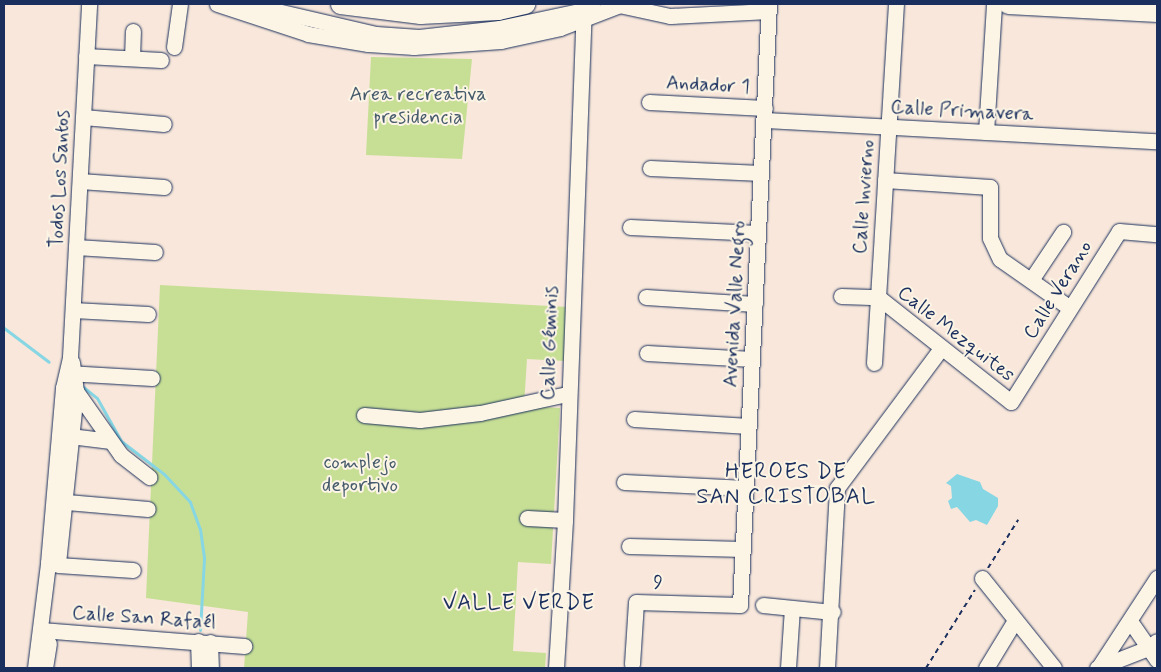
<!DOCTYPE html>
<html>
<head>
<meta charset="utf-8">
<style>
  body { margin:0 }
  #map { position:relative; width:1161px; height:672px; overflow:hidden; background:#f8e7da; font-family:Mynerve,sans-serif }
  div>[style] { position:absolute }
  .green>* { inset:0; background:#c7df95 }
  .water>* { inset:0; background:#87d6e4 }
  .stream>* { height:3px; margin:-1.5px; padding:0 1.5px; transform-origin:1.5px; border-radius:1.5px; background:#87d6e4 }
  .path>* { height:2px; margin-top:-1px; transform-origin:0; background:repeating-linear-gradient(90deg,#1b2f5e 0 5px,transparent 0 9px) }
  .roads { filter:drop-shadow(0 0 1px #1b2f5e) drop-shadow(0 0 1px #1b2f5e) }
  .minor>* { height:15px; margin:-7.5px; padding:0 7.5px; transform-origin:7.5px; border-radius:7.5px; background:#fcf5e5 }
  .major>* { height:19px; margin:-9.5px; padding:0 9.5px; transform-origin:9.5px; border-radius:9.5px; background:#fcf5e5 }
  span { translate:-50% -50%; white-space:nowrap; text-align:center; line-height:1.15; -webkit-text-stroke:4px #fcf5e5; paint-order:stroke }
  .street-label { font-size:20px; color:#1b2f5e }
  .park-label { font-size:20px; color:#465b6c }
  .quarter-label { font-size:22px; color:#1b2f5e; letter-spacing:1px }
  .frame { position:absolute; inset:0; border:5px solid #1b2f5e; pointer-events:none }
</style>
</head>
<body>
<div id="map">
  <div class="green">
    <i style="clip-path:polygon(371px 57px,472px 59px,462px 159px,366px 155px)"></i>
    <i style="clip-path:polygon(160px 285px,568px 307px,565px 361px,527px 359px,524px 406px,560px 408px,551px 564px,518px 562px,513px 651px,546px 653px,545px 668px,244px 668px,248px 612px,146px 598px)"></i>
  </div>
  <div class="water">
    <i style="clip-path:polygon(957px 474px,980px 482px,983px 489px,998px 498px,998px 506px,987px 525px,976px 520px,970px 522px,957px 507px,951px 509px,948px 501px,952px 498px,951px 486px,946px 483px)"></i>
  </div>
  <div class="stream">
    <i style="left:4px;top:328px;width:56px;rotate:37.1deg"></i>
    <i style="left:82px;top:386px;width:19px;rotate:39deg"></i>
    <i style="left:97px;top:398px;width:49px;rotate:60.8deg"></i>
    <i style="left:121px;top:441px;width:54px;rotate:37.5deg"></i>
    <i style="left:164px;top:474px;width:38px;rotate:47deg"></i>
    <i style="left:190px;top:502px;width:29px;rotate:70deg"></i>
    <i style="left:200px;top:529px;width:30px;rotate:82deg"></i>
    <i style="left:204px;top:559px;width:71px;rotate:93.2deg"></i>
  </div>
  <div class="path">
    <i style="left:988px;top:568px;width:57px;rotate:-58deg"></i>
    <i style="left:926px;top:668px;width:92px;rotate:-57.9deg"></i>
  </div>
  <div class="roads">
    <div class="minor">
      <i style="left:217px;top:4px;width:96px;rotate:18.2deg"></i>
      <i style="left:308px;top:34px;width:61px;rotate:9.5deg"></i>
      <i style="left:368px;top:44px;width:46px;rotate:3.7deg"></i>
      <i style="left:414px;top:47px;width:87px;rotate:-3.9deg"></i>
      <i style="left:501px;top:41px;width:60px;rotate:-12.4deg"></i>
      <i style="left:560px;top:28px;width:67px;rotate:-20.9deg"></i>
      <i style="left:235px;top:5px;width:25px;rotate:5deg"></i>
      <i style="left:260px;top:7px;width:119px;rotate:13.1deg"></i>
      <i style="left:376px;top:34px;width:43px;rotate:4deg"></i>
      <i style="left:419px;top:37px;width:81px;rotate:-6.4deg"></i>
      <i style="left:499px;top:28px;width:96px;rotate:-12deg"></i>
      <i style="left:619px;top:5px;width:52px;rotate:12.2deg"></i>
      <i style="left:670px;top:16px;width:99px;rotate:-2.9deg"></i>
      <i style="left:174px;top:47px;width:43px;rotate:-82.1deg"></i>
      <i style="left:86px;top:56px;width:75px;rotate:3.1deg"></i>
      <i style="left:132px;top:58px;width:27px;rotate:-88deg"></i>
      <i style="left:649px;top:102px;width:116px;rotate:3deg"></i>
      <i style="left:83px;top:117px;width:81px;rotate:4.9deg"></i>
      <i style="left:764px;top:120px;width:394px;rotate:3.1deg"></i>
      <i style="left:986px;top:132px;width:128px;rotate:-86.4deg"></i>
      <i style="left:650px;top:168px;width:111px;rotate:2.6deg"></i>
      <i style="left:885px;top:180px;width:105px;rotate:3.8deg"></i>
      <i style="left:990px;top:187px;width:51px;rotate:90deg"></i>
      <i style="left:990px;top:238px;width:23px;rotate:65deg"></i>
      <i style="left:1000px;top:259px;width:85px;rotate:35deg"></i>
      <i style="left:80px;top:181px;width:84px;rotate:4.1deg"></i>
      <i style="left:630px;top:227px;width:128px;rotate:2.7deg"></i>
      <i style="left:76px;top:247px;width:79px;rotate:3.6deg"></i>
      <i style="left:1031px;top:280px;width:58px;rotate:-56.3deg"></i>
      <i style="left:841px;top:296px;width:37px;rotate:2deg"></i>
      <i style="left:878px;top:297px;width:169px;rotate:38.3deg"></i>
      <i style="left:1011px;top:402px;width:202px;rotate:-57.7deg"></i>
      <i style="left:1119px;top:231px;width:38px;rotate:5deg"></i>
      <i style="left:646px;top:297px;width:109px;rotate:3.7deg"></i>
      <i style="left:73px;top:310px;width:75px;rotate:3.1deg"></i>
      <i style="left:647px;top:353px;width:105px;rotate:3.3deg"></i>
      <i style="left:874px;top:363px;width:360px;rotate:-86.5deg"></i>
      <i style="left:67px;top:373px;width:85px;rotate:3.4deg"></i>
      <i style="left:71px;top:390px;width:5px;rotate:11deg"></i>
      <i style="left:76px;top:391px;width:78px;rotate:54.9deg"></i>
      <i style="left:121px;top:455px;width:36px;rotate:38deg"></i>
      <i style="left:364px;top:415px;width:56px;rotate:5.1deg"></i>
      <i style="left:420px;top:420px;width:60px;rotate:-6.7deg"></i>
      <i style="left:480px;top:413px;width:89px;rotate:-12.3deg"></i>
      <i style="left:634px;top:419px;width:115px;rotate:3.5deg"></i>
      <i style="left:70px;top:436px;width:39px;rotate:7deg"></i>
      <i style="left:624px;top:482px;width:122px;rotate:2.8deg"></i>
      <i style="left:55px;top:501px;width:93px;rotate:4.9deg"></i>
      <i style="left:527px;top:518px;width:38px;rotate:3deg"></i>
      <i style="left:629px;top:546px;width:114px;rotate:1.5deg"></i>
      <i style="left:58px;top:563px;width:173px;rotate:-84deg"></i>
      <i style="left:76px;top:391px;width:29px;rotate:-98deg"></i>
      <i style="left:58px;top:565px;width:75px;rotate:3.8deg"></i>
      <i style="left:982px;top:578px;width:115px;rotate:51.3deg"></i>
      <i style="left:763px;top:605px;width:70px;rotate:5.7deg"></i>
      <i style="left:1130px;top:621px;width:47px;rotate:55.3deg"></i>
      <i style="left:41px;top:630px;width:204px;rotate:4.5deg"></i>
      <i style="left:198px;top:641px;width:27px;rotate:88deg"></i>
      <i style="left:210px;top:642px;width:26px;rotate:88deg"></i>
      <i style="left:632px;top:664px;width:62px;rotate:-86.3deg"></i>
      <i style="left:636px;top:602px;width:104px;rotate:1.7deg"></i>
      <i style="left:740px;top:605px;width:602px;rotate:-87.24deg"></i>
      <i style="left:35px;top:668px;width:106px;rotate:-82.9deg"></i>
      <i style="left:48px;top:563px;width:176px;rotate:-85.1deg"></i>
      <i style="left:63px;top:388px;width:32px;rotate:-77deg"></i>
      <i style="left:70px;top:357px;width:354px;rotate:-86.9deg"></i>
      <i style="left:45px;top:668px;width:25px;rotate:-81deg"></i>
      <i style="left:556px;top:668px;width:148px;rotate:-86.5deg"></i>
      <i style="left:565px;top:520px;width:516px;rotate:-87.89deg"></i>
      <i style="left:788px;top:668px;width:60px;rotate:-86.2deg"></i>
      <i style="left:827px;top:668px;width:180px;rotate:-86.8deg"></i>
      <i style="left:837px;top:488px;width:172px;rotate:-53.3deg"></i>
      <i style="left:986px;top:668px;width:54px;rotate:-58.7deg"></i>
      <i style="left:1097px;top:668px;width:55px;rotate:-21.4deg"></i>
      <i style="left:1148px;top:648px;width:11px;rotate:-38deg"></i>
      <i style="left:1098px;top:668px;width:108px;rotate:-56.8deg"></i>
    </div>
    <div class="major">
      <i style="left:340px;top:4px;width:81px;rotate:7.1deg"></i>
      <i style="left:420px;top:14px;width:78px;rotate:-2.9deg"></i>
      <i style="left:498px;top:10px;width:28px;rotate:-13deg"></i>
      <i style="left:1008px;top:4px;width:149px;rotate:3.1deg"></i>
    </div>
  </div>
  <div class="street-label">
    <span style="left:708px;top:85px;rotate:3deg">Andador 1</span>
    <span style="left:962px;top:111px;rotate:3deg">Calle Primavera</span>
    <span style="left:60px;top:179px;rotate:-87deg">Todos Los Santos</span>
    <span style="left:864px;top:197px;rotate:-86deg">Calle Invierno</span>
    <span style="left:1058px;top:290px;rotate:-58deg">Calle Verano</span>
    <span style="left:735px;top:304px;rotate:-87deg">Avenida Valle Negro</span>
    <span style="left:956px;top:334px;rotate:38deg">Calle Mezquites</span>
    <span style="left:550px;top:343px;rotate:-88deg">Calle Géminis</span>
    <span style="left:658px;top:583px;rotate:2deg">9</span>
    <span style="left:144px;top:618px;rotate:4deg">Calle San Rafaél</span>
  </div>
  <div class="park-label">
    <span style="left:418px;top:106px">Area recreativa<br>presidencia</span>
    <span style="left:360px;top:474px">complejo<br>deportivo</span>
  </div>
  <div class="quarter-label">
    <span style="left:786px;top:485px">HEROES DE<br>SAN CRISTOBAL</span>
    <span style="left:519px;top:604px">VALLE VERDE</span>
  </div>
  <div class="frame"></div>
</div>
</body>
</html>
